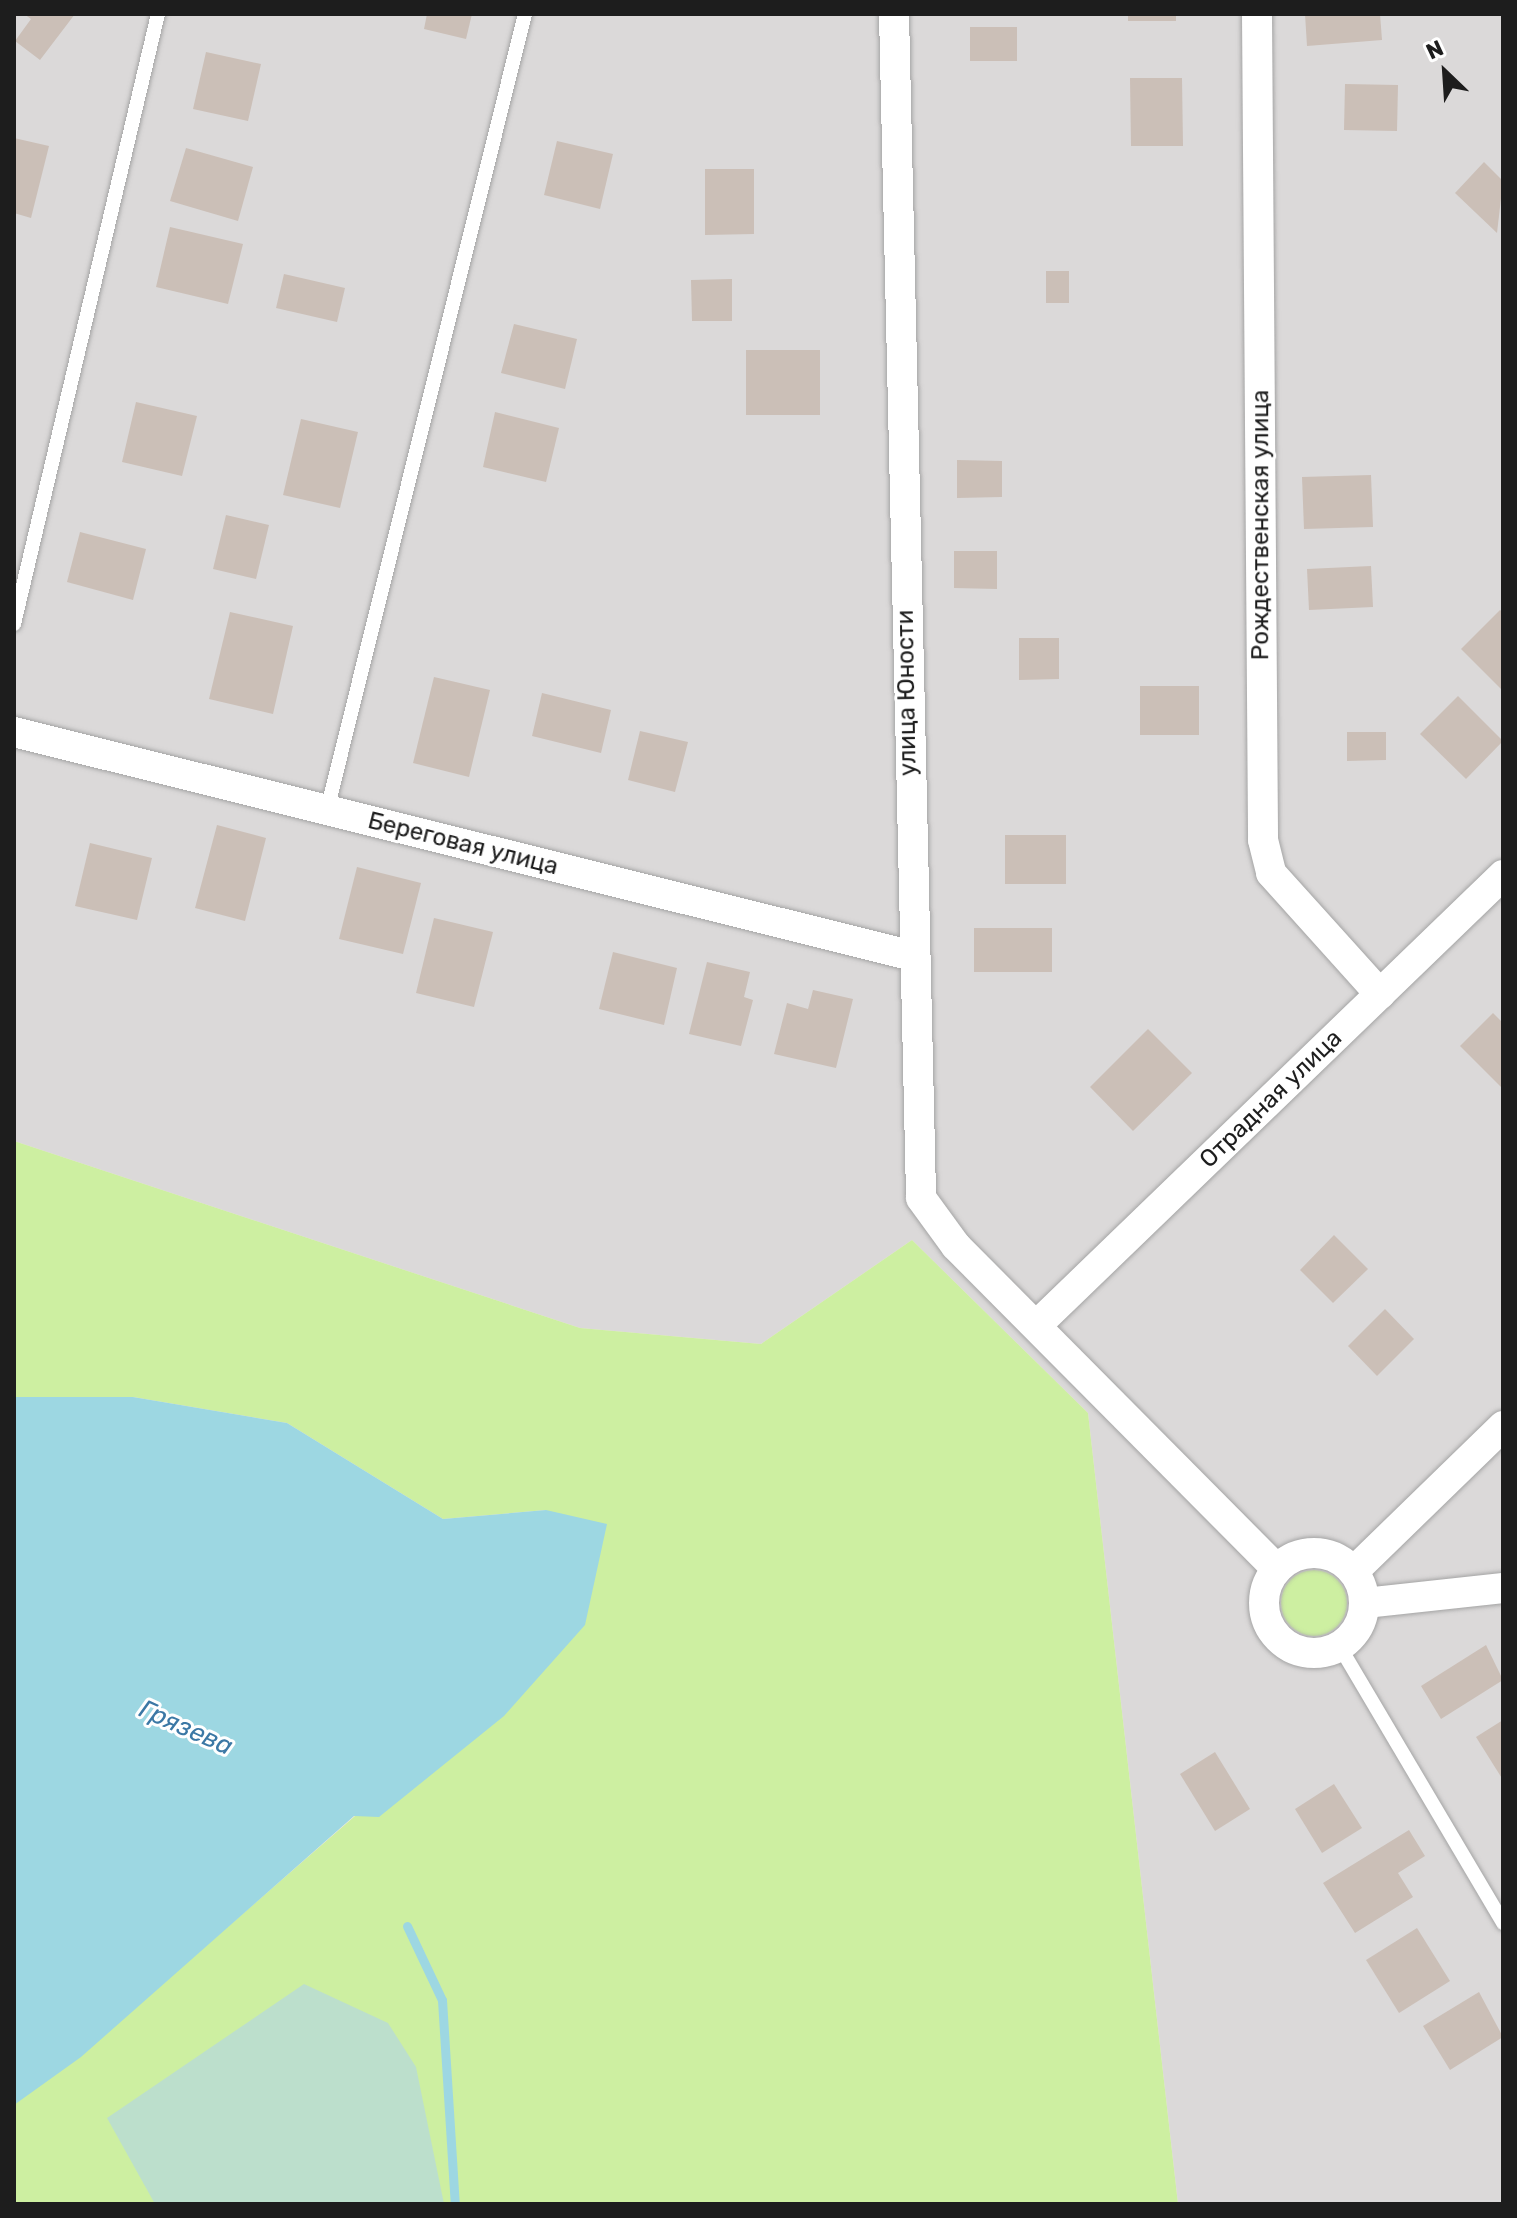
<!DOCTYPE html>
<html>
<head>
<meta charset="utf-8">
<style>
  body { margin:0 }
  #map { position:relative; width:1517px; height:2218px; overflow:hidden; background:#efe9e1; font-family:Rubik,sans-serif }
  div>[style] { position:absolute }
  .residential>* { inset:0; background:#dbd9d9 }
  .grass>* { inset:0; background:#cdefa1 }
  .round { border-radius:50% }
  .wetland>* { inset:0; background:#bcdfcc }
  .water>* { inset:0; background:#9dd7e2 }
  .stream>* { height:9px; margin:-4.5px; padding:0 4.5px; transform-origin:4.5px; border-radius:4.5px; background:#9dd7e2 }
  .building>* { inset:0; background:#cbbfb7 }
  .roads { filter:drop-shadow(0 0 2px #a4a4a4) drop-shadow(0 0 2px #a4a4a4) }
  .lane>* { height:14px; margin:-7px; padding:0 7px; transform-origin:7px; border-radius:7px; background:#fff }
  .street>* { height:30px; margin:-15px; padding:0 15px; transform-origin:15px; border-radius:15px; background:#fff }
  .street>.ring { margin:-15px; padding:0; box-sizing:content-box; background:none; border:30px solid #fff; border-radius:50% }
  span { translate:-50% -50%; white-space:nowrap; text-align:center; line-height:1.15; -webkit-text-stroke:6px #fff; paint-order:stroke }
  .street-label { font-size:24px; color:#1d1d1d }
  .water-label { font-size:26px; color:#3b78a5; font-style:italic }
  .frame { position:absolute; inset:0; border:16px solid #1d1d1d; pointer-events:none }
  .north { position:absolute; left:1405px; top:32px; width:80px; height:80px; -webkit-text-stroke:6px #fff; paint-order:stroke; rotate:335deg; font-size:22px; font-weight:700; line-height:32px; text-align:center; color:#1d1d1d }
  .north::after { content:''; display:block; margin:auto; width:28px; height:36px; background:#1d1d1d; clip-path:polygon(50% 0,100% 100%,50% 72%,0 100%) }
</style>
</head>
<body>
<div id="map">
  <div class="residential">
    <i style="clip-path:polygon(14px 14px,1503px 14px,1503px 2204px,1178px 2204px,1088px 1413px,912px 1240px,761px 1344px,580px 1328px,14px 1141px)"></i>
  </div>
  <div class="grass">
    <i style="clip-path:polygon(14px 1141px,580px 1328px,761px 1344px,912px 1240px,1088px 1413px,1178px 2204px,14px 2204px,14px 2101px,100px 2038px,355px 1816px,546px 1510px,443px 1519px,287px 1423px,133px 1397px,14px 1397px)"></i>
    <i class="round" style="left:1281px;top:1570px;width:66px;height:66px"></i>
  </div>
  <div class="wetland">
    <i style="clip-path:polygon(304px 1984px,388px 2023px,416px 2067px,444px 2204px,155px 2204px,107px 2118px)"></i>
  </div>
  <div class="water">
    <i style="clip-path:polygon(14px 1397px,133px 1397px,287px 1423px,443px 1519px,546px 1510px,607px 1524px,585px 1625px,504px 1716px,379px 1817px,354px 1816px,81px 2057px,14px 2105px)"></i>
  </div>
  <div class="stream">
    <i style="left:407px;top:1926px;width:82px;rotate:64.7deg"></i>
    <i style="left:442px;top:2000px;width:204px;rotate:86.4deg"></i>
  </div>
  <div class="building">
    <i style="clip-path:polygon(24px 14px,75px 14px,40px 60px,15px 41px,31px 19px)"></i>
    <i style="clip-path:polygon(427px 14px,472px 14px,466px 39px,424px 29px)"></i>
    <i style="clip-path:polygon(1128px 14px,1176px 14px,1176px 21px,1128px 21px)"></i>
    <i style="clip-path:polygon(1305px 14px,1380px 14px,1382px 40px,1307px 46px)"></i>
    <i style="clip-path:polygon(970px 27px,1017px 27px,1017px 61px,970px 61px)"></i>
    <i style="clip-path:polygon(206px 52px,261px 64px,248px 121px,193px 109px)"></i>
    <i style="clip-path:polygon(1130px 78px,1182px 78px,1183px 146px,1131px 146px)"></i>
    <i style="clip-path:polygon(1345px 84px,1398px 85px,1397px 131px,1344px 130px)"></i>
    <i style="clip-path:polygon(14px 138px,49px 146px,31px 218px,14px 213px)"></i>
    <i style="clip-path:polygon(557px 141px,613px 154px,600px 209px,544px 195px)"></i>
    <i style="clip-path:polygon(186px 148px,253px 167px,238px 221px,170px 201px)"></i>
    <i style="clip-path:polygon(1484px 162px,1503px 181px,1497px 233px,1455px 193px)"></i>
    <i style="clip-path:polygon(705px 169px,754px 169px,754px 234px,705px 235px)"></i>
    <i style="clip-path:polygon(170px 227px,243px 244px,228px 304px,156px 287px)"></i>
    <i style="clip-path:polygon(1046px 271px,1069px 271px,1069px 303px,1046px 303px)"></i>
    <i style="clip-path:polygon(284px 274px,345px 288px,337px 322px,276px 308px)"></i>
    <i style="clip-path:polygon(732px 279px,732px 321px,692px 321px,691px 280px)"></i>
    <i style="clip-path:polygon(514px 324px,577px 339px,565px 389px,501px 373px)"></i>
    <i style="clip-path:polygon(746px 350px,820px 350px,820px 415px,746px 415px)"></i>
    <i style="clip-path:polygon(136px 402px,197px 416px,182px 476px,122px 462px)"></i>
    <i style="clip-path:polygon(495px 412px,559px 428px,546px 482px,483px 467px)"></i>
    <i style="clip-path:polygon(301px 419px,358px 432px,340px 508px,283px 495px)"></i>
    <i style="clip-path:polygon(957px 460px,1002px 461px,1002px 497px,957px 498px)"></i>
    <i style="clip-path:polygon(1371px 475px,1373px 527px,1304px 529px,1302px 477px)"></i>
    <i style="clip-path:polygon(226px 515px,269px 525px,256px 579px,213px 569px)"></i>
    <i style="clip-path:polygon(80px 532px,146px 549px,133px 600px,67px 582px)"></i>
    <i style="clip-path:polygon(954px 551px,997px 551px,997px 589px,954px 588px)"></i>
    <i style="clip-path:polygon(1371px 566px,1373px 607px,1309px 610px,1307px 569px)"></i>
    <i style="clip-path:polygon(1500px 610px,1503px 612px,1503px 691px,1461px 649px)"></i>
    <i style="clip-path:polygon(230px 612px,293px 626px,273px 714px,209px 699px)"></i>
    <i style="clip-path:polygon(1019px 638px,1059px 638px,1059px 679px,1019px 680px)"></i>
    <i style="clip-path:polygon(434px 677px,490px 690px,469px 777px,413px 763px)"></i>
    <i style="clip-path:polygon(1140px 686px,1199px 686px,1199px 735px,1140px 735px)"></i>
    <i style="clip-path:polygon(542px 693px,611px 710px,601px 753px,532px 736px)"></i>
    <i style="clip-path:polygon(1458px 696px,1503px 741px,1466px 779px,1420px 734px)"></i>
    <i style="clip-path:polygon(640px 731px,688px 742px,675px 792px,628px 780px)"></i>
    <i style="clip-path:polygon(1347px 732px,1386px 732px,1386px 760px,1347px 761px)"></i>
    <i style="clip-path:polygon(217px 825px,266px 838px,245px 921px,195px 908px)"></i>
    <i style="clip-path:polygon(1005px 835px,1066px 835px,1066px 884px,1005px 884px)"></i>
    <i style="clip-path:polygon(90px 843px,152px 858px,137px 920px,75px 906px)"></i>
    <i style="clip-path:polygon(357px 867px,421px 883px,403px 954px,339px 939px)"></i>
    <i style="clip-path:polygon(434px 918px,493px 932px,474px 1007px,416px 993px)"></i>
    <i style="clip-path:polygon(974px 928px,1052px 928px,1052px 972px,974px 972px)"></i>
    <i style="clip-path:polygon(613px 952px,677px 968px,664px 1025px,599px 1009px)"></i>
    <i style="clip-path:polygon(707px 962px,750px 972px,744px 997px,753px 1000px,741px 1046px,689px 1034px)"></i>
    <i style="clip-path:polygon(813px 990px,853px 999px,836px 1068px,774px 1054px,787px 1003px,808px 1009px)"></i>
    <i style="clip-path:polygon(1493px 1013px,1503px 1023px,1503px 1089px,1460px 1046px)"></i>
    <i style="clip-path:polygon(1148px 1029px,1192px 1073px,1133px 1131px,1090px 1087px)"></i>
    <i style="clip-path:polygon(1334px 1235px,1368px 1269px,1333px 1303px,1300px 1270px)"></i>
    <i style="clip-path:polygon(1385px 1309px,1414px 1339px,1377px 1376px,1348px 1346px)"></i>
    <i style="clip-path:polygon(1486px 1645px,1503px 1680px,1441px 1719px,1421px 1686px)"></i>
    <i style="clip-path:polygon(1503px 1720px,1503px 1780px,1476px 1737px)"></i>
    <i style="clip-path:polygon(1215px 1752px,1250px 1809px,1215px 1831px,1180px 1774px)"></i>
    <i style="clip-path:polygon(1334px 1784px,1362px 1828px,1322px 1853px,1295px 1809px)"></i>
    <i style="clip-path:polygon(1409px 1830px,1425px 1856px,1398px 1873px,1413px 1897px,1355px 1933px,1323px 1883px)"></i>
    <i style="clip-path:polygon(1417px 1928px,1450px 1981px,1399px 2013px,1366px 1960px)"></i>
    <i style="clip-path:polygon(1479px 1992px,1503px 2037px,1450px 2070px,1423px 2026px)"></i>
  </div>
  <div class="roads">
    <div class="lane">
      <i style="left:14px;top:624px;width:627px;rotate:-76.72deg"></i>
      <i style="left:327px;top:810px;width:820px;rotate:-76.03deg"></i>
      <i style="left:1340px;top:1647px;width:321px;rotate:59.4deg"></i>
    </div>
    <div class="street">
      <i style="left:894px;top:14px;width:1184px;rotate:88.69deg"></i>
      <i style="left:921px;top:1198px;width:59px;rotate:53.9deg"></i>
      <i style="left:956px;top:1246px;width:455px;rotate:45.2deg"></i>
      <i style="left:1257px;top:14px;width:826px;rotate:89.58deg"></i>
      <i style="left:1263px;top:840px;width:34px;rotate:76deg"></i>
      <i style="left:1271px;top:873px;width:163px;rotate:48deg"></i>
      <i style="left:14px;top:732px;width:926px;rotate:13.99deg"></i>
      <i style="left:1039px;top:1323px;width:645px;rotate:-43.99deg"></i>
      <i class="ring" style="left:1264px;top:1553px;width:70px;height:70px"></i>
      <i style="left:1354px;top:1571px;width:208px;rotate:-44.2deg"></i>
      <i style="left:1365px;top:1603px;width:139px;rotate:-6.2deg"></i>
    </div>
  </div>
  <div class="street-label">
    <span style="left:1261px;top:525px;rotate:-90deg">Рождественская улица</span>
    <span style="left:907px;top:693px;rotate:-91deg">улица Юности</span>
    <span style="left:463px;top:844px;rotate:14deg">Береговая улица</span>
    <span style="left:1271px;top:1099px;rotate:-44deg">Отрадная улица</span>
  </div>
  <div class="water-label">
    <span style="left:186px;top:1728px;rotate:24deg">Грязева</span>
  </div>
  <div class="frame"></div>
  <div class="north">N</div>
</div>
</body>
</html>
